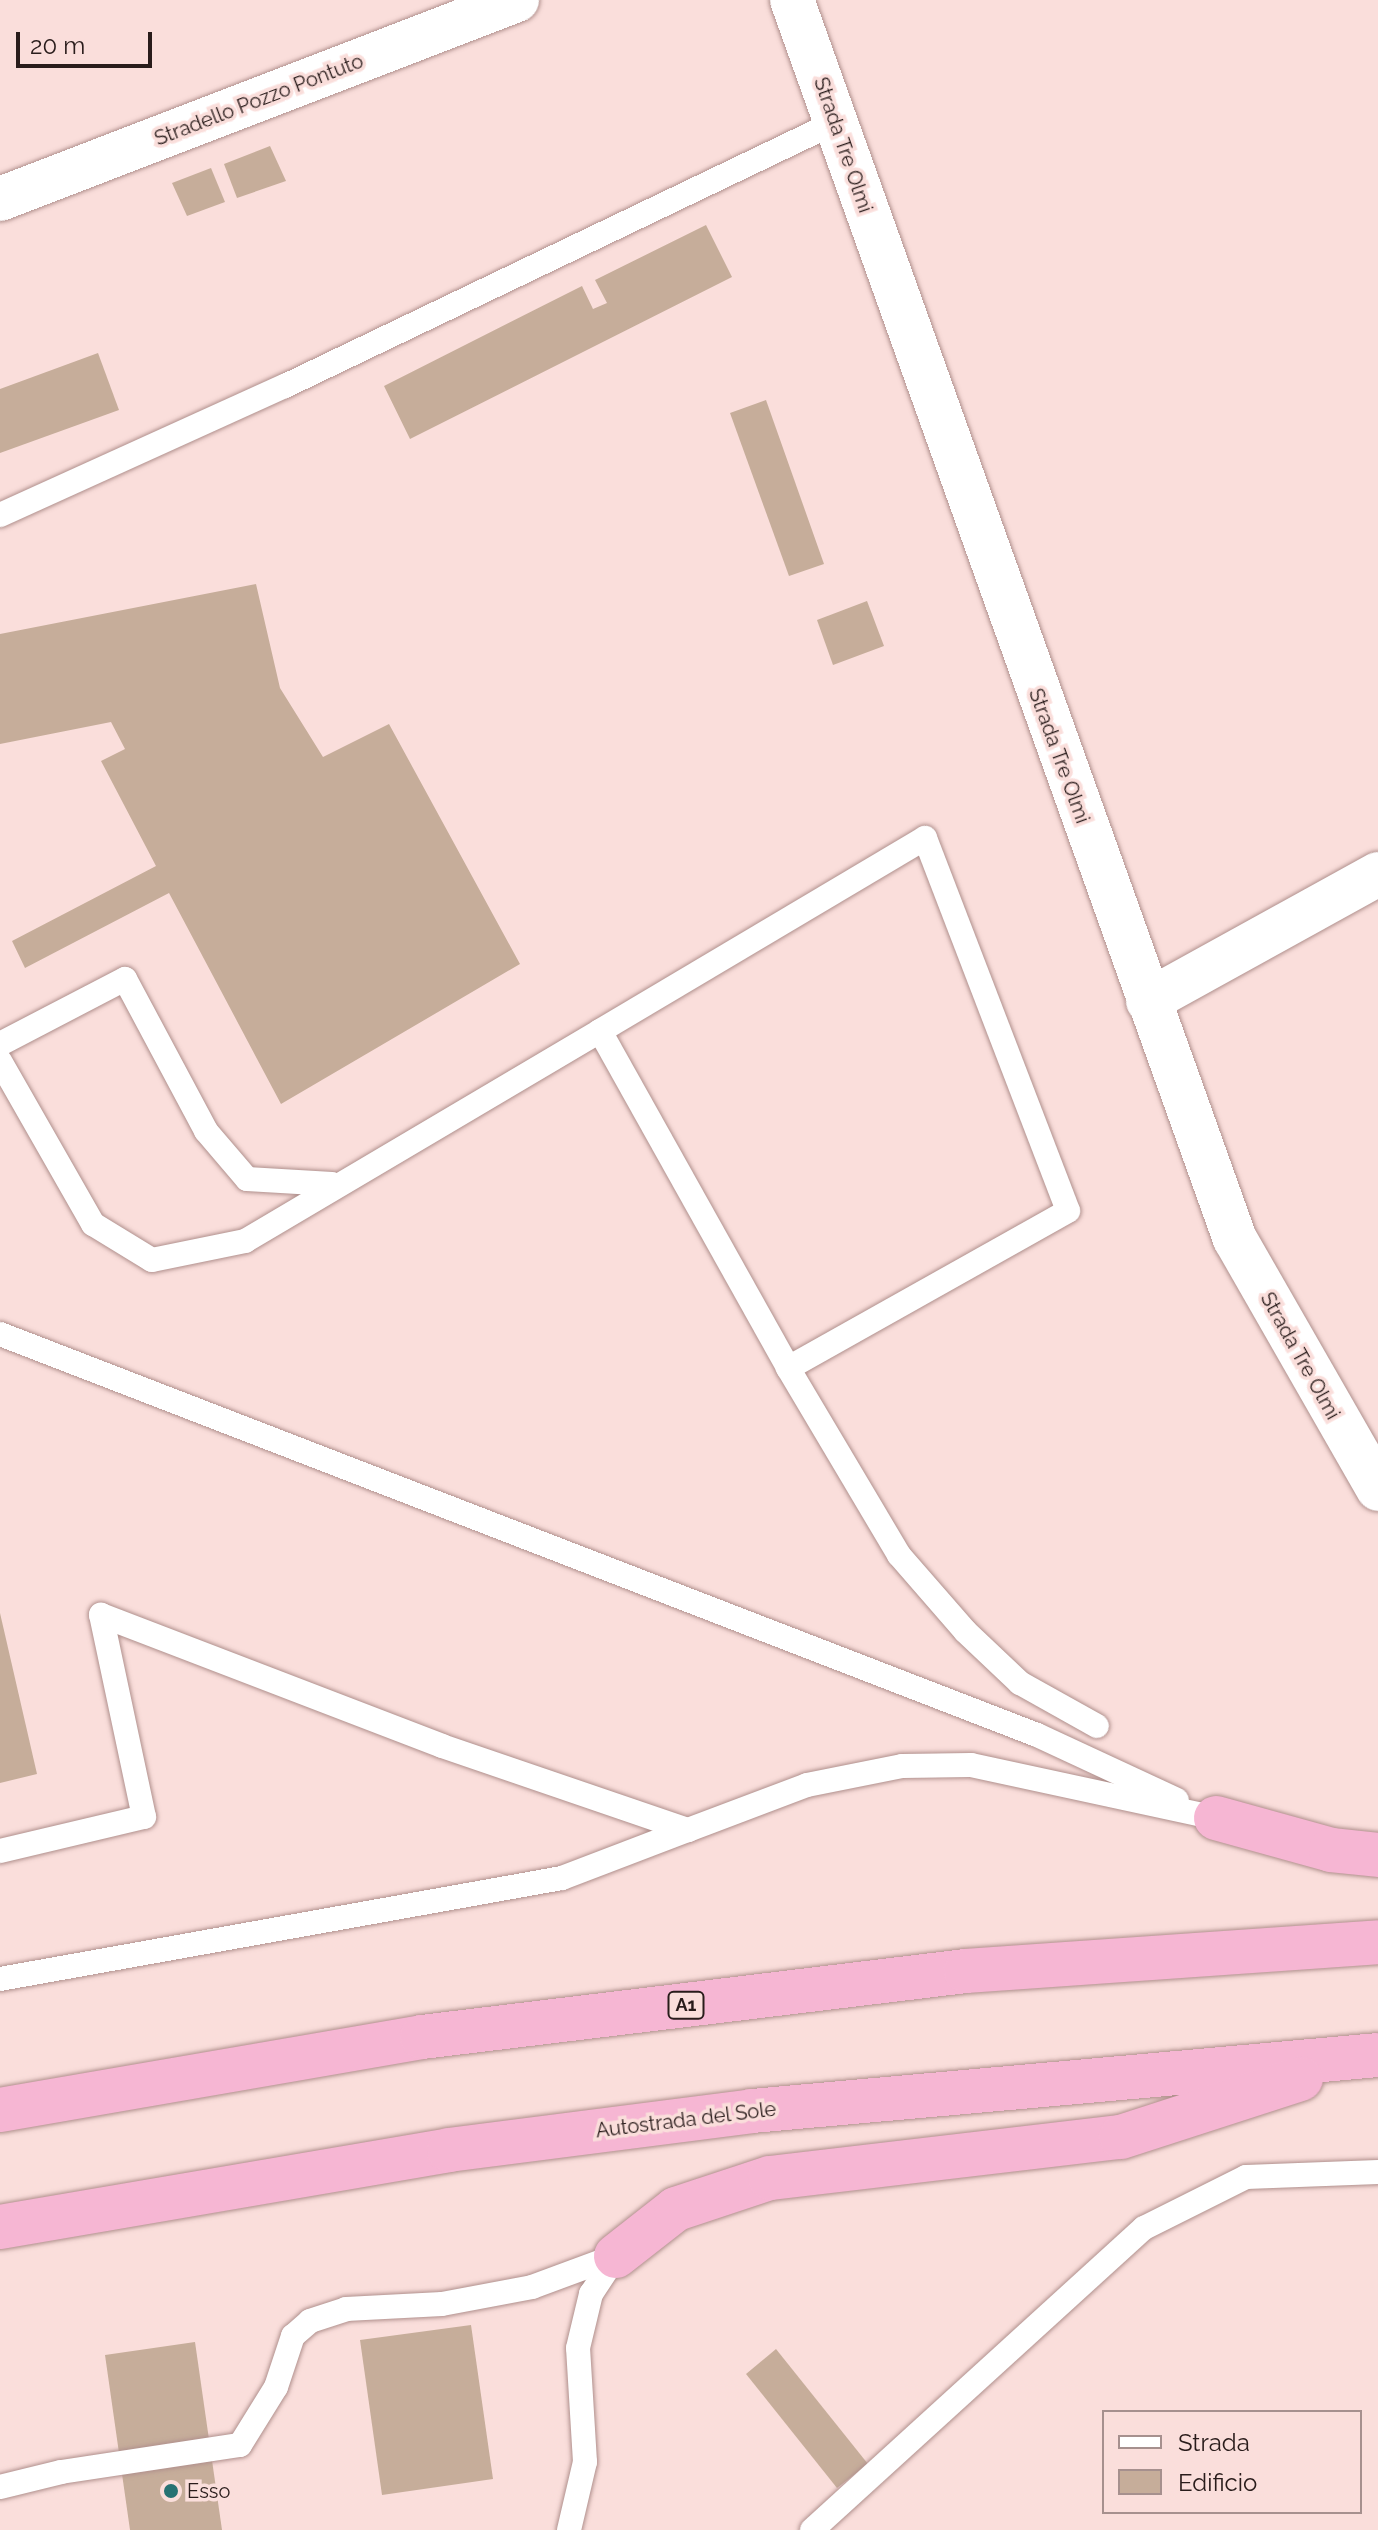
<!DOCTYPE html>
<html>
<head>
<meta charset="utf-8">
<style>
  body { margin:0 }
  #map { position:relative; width:1378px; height:2530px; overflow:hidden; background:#fadedb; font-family:Raleway,sans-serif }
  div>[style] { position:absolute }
  .building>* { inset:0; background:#c6ad9a }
  .roads { filter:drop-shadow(0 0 2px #b0908d) drop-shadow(0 0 2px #b0908d) }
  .service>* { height:24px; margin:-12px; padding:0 12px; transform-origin:12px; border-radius:12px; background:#fff }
  .minor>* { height:44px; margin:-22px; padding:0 22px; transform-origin:22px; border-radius:22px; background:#fff }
  .motorway>* { height:44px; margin:-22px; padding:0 22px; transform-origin:22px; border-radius:22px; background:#f6b6d3 }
  .dots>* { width:22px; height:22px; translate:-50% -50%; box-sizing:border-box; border:4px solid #fadedb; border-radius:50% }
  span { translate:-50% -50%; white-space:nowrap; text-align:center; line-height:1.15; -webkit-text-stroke:7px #fadedb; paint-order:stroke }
  .shield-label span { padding:2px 6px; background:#fadedb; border:2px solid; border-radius:6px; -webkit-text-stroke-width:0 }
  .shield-label { font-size:18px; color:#291c1b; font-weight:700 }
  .street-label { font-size:20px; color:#291c1b }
  .poi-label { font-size:20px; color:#291c1b }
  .left { translate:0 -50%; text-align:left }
  .legend { position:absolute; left:1102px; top:2410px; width:260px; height:104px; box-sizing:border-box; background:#fadedb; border:2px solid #a6908e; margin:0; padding:10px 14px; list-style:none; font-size:24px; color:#291c1b }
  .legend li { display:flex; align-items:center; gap:16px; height:40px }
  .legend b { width:40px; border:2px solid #a6908e }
  .scale { position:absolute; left:16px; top:32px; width:136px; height:36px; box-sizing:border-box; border:4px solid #291c1b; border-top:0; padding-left:10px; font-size:24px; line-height:28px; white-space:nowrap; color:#291c1b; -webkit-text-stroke:6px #fadedb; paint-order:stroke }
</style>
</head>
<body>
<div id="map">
  <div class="building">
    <i style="clip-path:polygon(270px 146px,286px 181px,237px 198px,224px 164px)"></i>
    <i style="clip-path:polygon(211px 168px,225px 202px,187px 216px,172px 183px)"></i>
    <i style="clip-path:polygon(706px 225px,732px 277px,410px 439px,384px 386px,582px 286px,593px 309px,607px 303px,595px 280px)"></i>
    <i style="clip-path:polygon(98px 353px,119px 410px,0 453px,0 389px)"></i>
    <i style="clip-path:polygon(766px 400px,824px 564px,789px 576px,730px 413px)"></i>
    <i style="clip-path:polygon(256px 584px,280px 688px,323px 757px,389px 724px,520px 964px,281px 1104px,169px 893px,25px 968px,12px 941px,156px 866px,101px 761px,125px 749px,111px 722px,0 744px,0 634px)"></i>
    <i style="clip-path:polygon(867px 601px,884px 646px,833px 665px,817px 620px)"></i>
    <i style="clip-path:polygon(0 1613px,37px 1774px,0 1783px)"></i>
    <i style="clip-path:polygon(471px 2325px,493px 2479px,382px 2495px,360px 2340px)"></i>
    <i style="clip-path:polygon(195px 2342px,222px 2530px,130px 2530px,105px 2355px)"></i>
    <i style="clip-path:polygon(776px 2349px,868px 2464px,837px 2488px,746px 2374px)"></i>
  </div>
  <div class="roads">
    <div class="service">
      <i style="left:0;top:515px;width:313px;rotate:-24.4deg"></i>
      <i style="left:285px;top:386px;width:609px;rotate:-25.6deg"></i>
      <i style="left:600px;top:1031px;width:378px;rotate:-30.7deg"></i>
      <i style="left:925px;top:838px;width:399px;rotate:69deg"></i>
      <i style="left:1068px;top:1211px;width:321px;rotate:150.7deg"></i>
      <i style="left:0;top:1044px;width:141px;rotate:-27.5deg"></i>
      <i style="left:125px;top:979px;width:172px;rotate:61.9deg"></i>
      <i style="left:206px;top:1131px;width:63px;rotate:49.5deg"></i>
      <i style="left:247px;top:1179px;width:85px;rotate:3.4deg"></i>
      <i style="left:0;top:1061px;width:188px;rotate:60.3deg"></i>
      <i style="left:93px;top:1224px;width:69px;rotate:31.4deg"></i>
      <i style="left:152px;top:1260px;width:95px;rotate:-11.5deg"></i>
      <i style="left:245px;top:1241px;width:412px;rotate:-30.6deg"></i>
      <i style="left:600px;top:1031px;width:386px;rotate:60.8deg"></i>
      <i style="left:788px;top:1368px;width:217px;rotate:59.3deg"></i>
      <i style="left:899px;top:1555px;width:101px;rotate:49deg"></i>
      <i style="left:965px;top:1631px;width:76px;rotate:43.4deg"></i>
      <i style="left:1020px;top:1683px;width:88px;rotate:29.2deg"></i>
      <i style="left:0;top:1334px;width:1112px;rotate:21.14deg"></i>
      <i style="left:1037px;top:1735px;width:154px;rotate:24.9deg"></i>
      <i style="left:0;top:1851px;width:148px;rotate:-13.3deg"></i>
      <i style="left:144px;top:1817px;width:207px;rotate:-102deg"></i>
      <i style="left:101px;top:1615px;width:365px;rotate:21deg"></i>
      <i style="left:442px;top:1746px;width:260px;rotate:18.9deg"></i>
      <i style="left:688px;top:1830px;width:127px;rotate:-20.7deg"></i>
      <i style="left:807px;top:1785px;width:97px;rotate:-11.3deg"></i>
      <i style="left:902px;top:1766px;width:69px;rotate:-0.8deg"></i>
      <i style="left:971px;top:1765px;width:251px;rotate:12.2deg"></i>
      <i style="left:0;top:1979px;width:571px;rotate:-10.19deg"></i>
      <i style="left:562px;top:1878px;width:135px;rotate:-20.9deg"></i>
      <i style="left:0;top:2487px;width:63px;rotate:-13.8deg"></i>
      <i style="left:61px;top:2472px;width:181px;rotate:-8.6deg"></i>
      <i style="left:240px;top:2445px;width:68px;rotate:-58.2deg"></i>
      <i style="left:276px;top:2387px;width:54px;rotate:-71.6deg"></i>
      <i style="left:293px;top:2336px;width:23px;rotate:-41deg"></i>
      <i style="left:310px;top:2321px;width:38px;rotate:-18deg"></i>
      <i style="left:346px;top:2309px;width:96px;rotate:-3deg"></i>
      <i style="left:442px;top:2304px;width:92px;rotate:-10.7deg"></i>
      <i style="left:532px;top:2287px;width:90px;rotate:-20.3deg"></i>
      <i style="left:569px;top:2530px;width:70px;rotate:-76.8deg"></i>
      <i style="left:585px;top:2462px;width:114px;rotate:-93.5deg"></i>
      <i style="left:578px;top:2348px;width:56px;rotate:-76.5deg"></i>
      <i style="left:591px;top:2294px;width:45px;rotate:-56.7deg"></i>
      <i style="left:812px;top:2530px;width:449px;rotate:-42.3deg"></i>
      <i style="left:1144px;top:2228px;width:114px;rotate:-26.6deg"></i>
      <i style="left:1246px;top:2177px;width:132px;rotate:-2.2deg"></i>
    </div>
    <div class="minor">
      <i style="left:792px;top:0;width:1316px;rotate:70.33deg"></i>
      <i style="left:1235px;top:1239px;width:288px;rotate:60.2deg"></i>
      <i style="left:0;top:199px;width:554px;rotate:-21.05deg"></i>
      <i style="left:1148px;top:1001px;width:263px;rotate:-28.9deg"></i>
    </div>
    <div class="motorway">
      <i style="left:1216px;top:1818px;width:119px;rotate:15.5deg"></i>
      <i style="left:1331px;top:1850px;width:47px;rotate:6.1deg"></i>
      <i style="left:0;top:2110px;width:428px;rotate:-9.8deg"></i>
      <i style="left:422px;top:2037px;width:548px;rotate:-6.92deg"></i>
      <i style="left:966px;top:1971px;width:413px;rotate:-4deg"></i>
      <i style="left:0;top:2227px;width:456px;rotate:-9.7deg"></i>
      <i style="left:449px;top:2150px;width:305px;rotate:-7.3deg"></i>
      <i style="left:752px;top:2111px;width:628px;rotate:-5.11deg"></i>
      <i style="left:616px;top:2256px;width:76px;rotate:-38.1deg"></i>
      <i style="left:676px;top:2209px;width:99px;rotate:-18.3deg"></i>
      <i style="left:770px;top:2178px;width:353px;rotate:-6.7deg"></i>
      <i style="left:1121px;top:2137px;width:189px;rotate:-17.9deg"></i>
    </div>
  </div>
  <div class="dots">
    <i style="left:171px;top:2491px;background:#277273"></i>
  </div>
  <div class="shield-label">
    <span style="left:686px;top:2005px">A1</span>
  </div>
  <div class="street-label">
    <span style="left:259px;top:100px;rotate:-21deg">Stradello Pozzo Pontuto</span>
    <span style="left:843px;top:145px;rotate:71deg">Strada Tre Olmi</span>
    <span style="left:1059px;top:756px;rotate:70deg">Strada Tre Olmi</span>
    <span style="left:1300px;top:1356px;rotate:61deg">Strada Tre Olmi</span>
    <span style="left:686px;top:2120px;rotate:-7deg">Autostrada del Sole</span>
  </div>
  <div class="poi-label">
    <span class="left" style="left:187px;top:2491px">Esso</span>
  </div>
  <ul class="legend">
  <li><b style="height:10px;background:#fff"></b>Strada</li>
  <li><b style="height:22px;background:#c6ad9a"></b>Edificio</li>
  </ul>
  <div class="scale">20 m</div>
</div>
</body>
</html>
